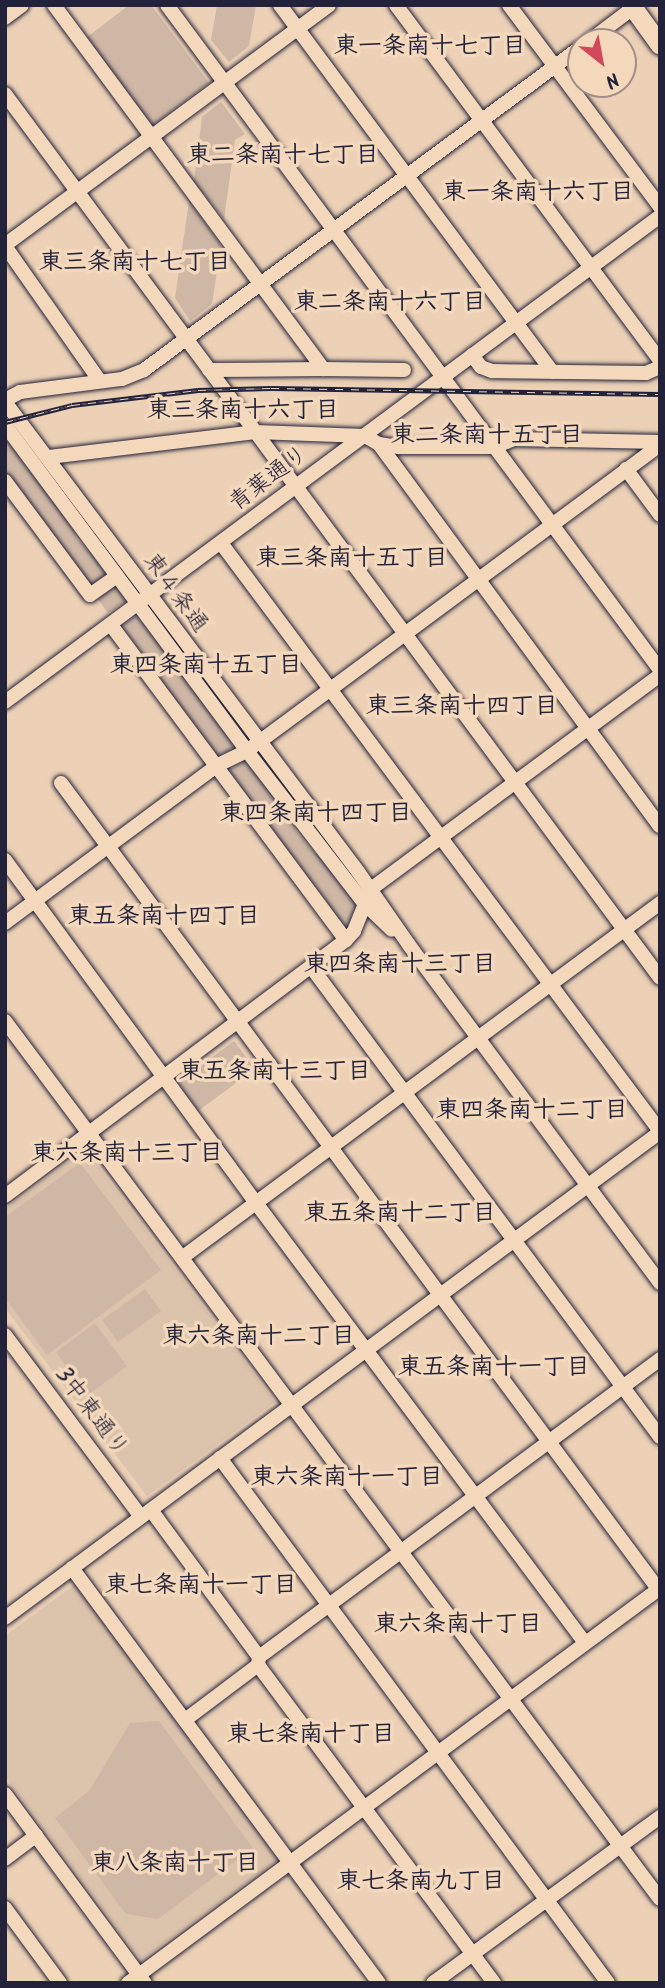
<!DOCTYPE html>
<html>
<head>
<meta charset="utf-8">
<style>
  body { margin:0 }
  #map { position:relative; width:665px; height:1988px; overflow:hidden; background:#ecd1b6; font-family:Kalam,"Klee One",sans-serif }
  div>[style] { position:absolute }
  .built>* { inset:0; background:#dcc3ac }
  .green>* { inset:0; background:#ceb7a4 }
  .roads { filter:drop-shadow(0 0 2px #22223b) drop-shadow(0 0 2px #22223b) }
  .minor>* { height:14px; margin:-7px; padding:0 7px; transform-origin:7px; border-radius:7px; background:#f4d8bb }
  .highway>* { height:19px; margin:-9.5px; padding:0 9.5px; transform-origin:9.5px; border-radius:9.5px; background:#f4d8bb }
  .rail>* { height:5px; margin-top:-2.5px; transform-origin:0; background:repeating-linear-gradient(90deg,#f4d8bb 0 8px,#22223b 0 16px); box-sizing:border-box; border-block:2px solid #22223b }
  span { translate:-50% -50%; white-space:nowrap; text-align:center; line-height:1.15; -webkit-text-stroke:7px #f4d8bb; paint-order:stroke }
  .street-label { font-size:23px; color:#22223b }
  .neighbourhood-label { font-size:24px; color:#22223b; font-weight:700 }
  .frame { position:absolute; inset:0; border:7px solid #22223b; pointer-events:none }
  .north { position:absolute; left:567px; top:28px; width:70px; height:70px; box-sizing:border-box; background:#f4d8bb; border:2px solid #a08f88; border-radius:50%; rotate:149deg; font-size:19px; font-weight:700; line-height:28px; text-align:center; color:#22223b }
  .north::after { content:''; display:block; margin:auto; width:24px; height:32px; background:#d1495b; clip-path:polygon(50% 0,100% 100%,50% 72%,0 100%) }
</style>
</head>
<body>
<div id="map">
  <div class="built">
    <i style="clip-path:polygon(85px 1149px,275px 1402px,147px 1496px,5px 1308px,5px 1209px)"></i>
    <i style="clip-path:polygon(77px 1583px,279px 1859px,141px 1960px,5px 1776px,5px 1636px)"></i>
  </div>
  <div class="green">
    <i style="clip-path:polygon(129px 5px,151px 5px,209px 83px,152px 126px,86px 38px)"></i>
    <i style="clip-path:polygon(217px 5px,256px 5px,249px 46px,229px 62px,211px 40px)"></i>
    <i style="clip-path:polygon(221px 102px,245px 134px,235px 140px,224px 219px,194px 181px,202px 117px)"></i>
    <i style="clip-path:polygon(189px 201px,221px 245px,212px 304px,190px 321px,175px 298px)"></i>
    <i style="clip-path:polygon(5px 431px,68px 515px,77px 539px,106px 568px,124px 595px,125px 601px,108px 613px,5px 471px)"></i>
    <i style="clip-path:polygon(133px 617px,138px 618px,150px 631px,232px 740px,233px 749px,219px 755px,214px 754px,124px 629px,125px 624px)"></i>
    <i style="clip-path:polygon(245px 761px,292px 818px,296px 831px,314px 853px,321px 855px,357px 904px,347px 926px,342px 926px,231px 775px,231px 769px)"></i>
    <i style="clip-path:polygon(234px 1041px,255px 1069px,198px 1111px,178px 1083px)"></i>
    <i style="clip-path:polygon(80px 1163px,161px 1270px,47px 1355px,5px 1298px,5px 1217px)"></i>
    <i style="clip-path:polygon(145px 1289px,161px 1311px,118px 1342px,102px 1320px)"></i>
    <i style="clip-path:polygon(95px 1323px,127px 1366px,88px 1395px,56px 1352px)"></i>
    <i style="clip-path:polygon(159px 1721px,253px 1848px,158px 1919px,126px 1914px,55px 1818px,89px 1791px,130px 1723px)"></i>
  </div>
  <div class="roads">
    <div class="minor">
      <i style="left:54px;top:5px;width:453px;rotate:53.5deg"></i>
      <i style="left:323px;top:369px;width:81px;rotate:0.7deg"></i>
      <i style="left:167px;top:5px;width:828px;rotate:53.45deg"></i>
      <i style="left:280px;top:5px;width:457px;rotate:53.4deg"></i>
      <i style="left:396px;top:5px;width:443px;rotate:53.4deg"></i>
      <i style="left:509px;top:5px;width:252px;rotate:53.2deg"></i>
      <i style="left:5px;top:18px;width:21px;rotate:-37deg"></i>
      <i style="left:588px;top:42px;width:61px;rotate:-37.1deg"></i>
      <i style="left:5px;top:94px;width:1100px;rotate:53.46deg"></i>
      <i style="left:5px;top:245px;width:403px;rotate:-36.5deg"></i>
      <i style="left:5px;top:246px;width:165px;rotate:54.9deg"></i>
      <i style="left:472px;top:355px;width:15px;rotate:53deg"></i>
      <i style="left:481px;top:367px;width:12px;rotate:20deg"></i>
      <i style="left:492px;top:371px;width:154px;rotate:0.7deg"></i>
      <i style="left:646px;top:373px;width:15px;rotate:-23deg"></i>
      <i style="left:209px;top:370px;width:114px;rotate:-0.5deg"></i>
      <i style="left:5px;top:400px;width:17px;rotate:-28deg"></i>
      <i style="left:20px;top:392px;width:103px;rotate:-7.3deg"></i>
      <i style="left:122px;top:379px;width:24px;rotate:-22deg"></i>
      <i style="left:144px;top:370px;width:543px;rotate:-36.47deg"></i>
      <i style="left:5px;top:402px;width:589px;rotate:53.07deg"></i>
      <i style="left:359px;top:873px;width:88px;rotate:55.2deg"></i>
      <i style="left:409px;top:945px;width:421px;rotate:53.4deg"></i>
      <i style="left:5px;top:425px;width:406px;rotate:53.4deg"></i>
      <i style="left:247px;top:751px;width:193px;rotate:52.4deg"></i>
      <i style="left:365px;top:904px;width:37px;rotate:44deg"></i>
      <i style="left:379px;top:444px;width:474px;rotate:53.7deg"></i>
      <i style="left:49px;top:457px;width:208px;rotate:-6.9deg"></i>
      <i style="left:255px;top:432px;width:110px;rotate:2.1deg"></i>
      <i style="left:365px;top:436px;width:16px;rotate:30deg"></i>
      <i style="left:379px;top:444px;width:20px;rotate:9deg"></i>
      <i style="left:399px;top:447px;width:95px"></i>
      <i style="left:494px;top:447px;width:22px;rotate:-22deg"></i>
      <i style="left:514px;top:439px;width:146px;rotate:1.2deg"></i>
      <i style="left:626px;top:469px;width:57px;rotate:53.5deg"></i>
      <i style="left:5px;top:481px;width:142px;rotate:53.3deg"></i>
      <i style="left:90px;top:595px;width:33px;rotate:-35deg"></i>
      <i style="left:221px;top:543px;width:734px;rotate:53.26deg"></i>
      <i style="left:111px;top:625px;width:393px;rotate:53.3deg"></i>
      <i style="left:5px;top:702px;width:816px;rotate:-36.57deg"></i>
      <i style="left:61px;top:783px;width:1003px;rotate:53.47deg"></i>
      <i style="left:5px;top:860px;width:425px;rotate:53.8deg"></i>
      <i style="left:256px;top:1203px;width:549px;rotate:53.21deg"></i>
      <i style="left:5px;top:923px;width:265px;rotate:-36.6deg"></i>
      <i style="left:218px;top:765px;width:32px;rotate:-26deg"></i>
      <i style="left:247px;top:751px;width:514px;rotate:-36.54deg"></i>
      <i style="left:312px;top:968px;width:584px;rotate:53.42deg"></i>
      <i style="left:5px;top:1021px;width:1095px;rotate:53.28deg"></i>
      <i style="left:5px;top:1196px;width:426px;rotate:-36.9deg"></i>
      <i style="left:346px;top:940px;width:12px;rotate:-48deg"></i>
      <i style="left:354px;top:931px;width:45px;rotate:-68deg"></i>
      <i style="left:371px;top:889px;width:360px;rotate:-36.5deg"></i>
      <i style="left:183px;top:1257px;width:594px;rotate:-36.58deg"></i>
      <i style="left:5px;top:1335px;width:227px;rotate:53.2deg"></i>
      <i style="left:220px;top:1458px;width:653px;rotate:53.53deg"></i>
      <i style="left:151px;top:1510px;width:182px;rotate:53.7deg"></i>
      <i style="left:259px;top:1657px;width:8px;rotate:97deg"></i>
      <i style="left:258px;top:1665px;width:396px;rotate:53.4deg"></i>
      <i style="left:72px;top:1568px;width:516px;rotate:53.51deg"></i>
      <i style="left:5px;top:1618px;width:816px;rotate:-36.57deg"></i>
      <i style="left:259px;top:1657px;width:500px;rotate:-36.6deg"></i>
      <i style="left:185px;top:1720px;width:91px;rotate:-37deg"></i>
      <i style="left:5px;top:1794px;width:235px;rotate:53.5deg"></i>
      <i style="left:5px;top:1859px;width:39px;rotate:-37deg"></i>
      <i style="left:5px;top:1908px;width:93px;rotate:53.7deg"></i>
      <i style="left:128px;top:1983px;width:663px;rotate:-36.59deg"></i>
      <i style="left:433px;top:1983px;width:281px;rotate:-36.2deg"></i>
    </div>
    <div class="highway">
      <i style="left:631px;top:5px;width:49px;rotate:54.1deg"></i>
    </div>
  </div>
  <div class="rail">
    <i style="left:5px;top:422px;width:69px;rotate:-14.2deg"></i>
    <i style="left:72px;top:405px;width:127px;rotate:-6.8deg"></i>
    <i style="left:198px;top:390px;width:73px;rotate:-1.6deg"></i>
    <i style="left:271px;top:388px;width:389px;rotate:0.9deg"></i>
  </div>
  <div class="street-label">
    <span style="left:269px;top:479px;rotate:-37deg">青葉通り</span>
    <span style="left:175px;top:593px;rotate:54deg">東４条通</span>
    <span style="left:91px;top:1412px;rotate:53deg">3中東通り</span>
  </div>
  <div class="neighbourhood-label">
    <span style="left:430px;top:47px">東一条南十七丁目</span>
    <span style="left:283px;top:156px">東二条南十七丁目</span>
    <span style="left:538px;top:193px">東一条南十六丁目</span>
    <span style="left:135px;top:263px">東三条南十七丁目</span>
    <span style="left:390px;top:303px">東二条南十六丁目</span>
    <span style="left:243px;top:411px">東三条南十六丁目</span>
    <span style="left:487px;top:436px">東二条南十五丁目</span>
    <span style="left:352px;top:559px">東三条南十五丁目</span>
    <span style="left:206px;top:666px">東四条南十五丁目</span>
    <span style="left:462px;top:707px">東三条南十四丁目</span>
    <span style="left:316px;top:814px">東四条南十四丁目</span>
    <span style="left:164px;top:917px">東五条南十四丁目</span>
    <span style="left:400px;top:965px">東四条南十三丁目</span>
    <span style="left:275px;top:1072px">東五条南十三丁目</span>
    <span style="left:532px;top:1111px">東四条南十二丁目</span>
    <span style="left:127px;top:1154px">東六条南十三丁目</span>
    <span style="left:400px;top:1214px">東五条南十二丁目</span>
    <span style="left:259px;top:1337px">東六条南十二丁目</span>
    <span style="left:494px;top:1368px">東五条南十一丁目</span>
    <span style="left:347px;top:1478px">東六条南十一丁目</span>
    <span style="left:201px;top:1586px">東七条南十一丁目</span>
    <span style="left:458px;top:1625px">東六条南十丁目</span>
    <span style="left:311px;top:1735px">東七条南十丁目</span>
    <span style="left:175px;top:1864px">東八条南十丁目</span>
    <span style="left:421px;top:1882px">東七条南九丁目</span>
  </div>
  <div class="frame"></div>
  <div class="north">N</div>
</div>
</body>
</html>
